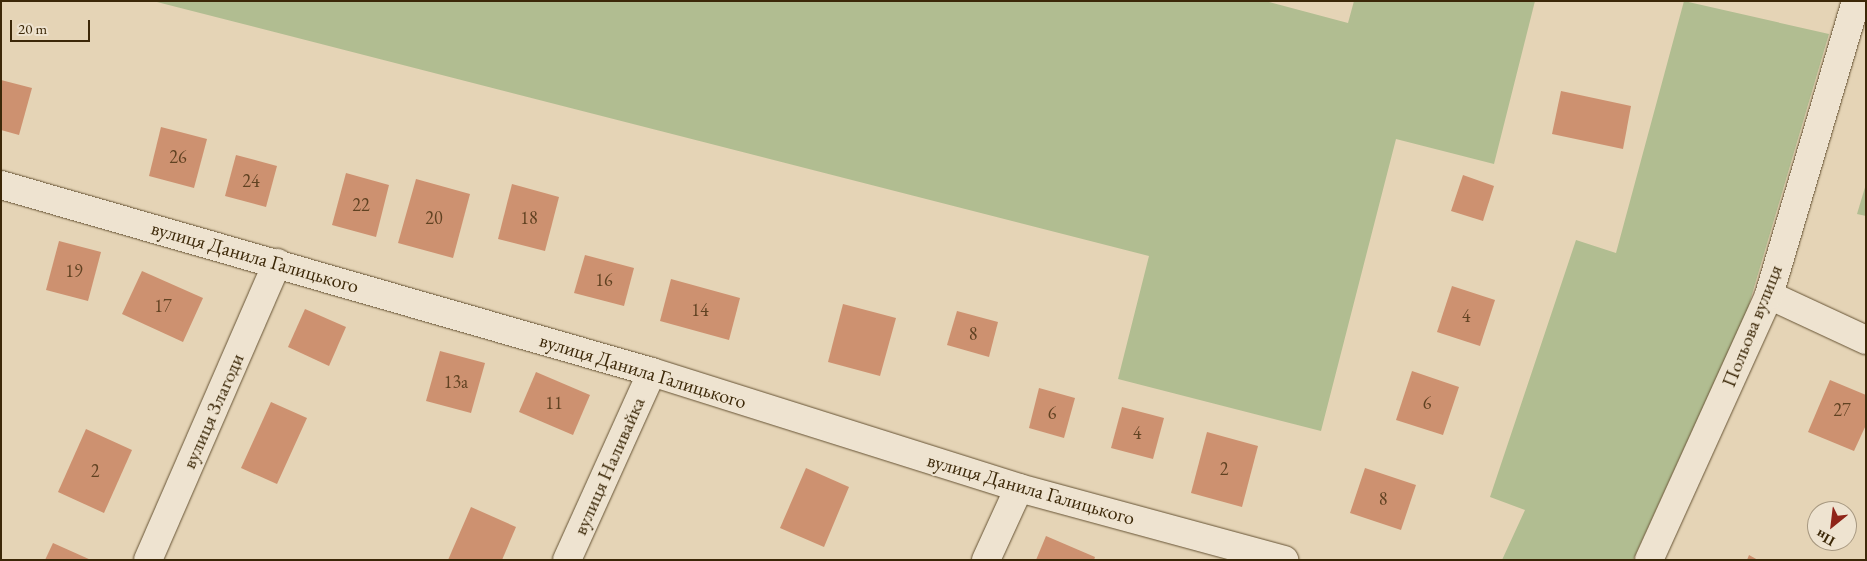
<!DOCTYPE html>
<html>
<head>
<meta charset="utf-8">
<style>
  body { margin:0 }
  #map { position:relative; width:1867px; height:561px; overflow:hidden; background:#e5d4b6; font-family:"EB Garamond",serif }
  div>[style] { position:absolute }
  .green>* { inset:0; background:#b1bd91 }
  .building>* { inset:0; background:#cd9170 }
  .roads { filter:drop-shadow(0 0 1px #665334) drop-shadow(0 0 1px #665334) }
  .minor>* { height:28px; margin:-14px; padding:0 14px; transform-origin:14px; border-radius:14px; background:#eee3d0 }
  span { translate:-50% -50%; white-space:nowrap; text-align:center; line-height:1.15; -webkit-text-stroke:4px #eee3d0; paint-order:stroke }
  .number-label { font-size:18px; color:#604222 }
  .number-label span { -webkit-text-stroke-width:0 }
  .street-label { font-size:20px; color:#3c2808 }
  .frame { position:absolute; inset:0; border:2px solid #3c2808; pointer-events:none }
  .north { position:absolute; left:1807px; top:501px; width:50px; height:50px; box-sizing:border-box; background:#eee3d0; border:1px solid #a79880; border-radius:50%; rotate:209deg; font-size:14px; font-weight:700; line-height:20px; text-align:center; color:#3c2808 }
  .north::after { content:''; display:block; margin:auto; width:18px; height:22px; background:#8f2418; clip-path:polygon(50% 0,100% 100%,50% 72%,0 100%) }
  .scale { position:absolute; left:10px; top:20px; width:80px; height:22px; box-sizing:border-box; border:2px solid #3c2808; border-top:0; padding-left:6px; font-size:15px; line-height:18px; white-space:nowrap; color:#3c2808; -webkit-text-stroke:4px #eee3d0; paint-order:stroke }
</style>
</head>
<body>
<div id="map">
  <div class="green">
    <i style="clip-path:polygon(153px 1px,1265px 1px,1348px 23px,1354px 1px,1535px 1px,1494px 164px,1396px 139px,1321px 431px,1118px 379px,1149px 256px)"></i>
    <i style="clip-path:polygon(1684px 1px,1829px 34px,1748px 308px,1633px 560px,1502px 560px,1525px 510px,1490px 497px,1576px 240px,1616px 253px)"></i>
    <i style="clip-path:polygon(1866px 184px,1866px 216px,1857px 214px)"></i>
  </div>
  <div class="building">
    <i style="clip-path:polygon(1px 80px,32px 88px,19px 135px,1px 130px)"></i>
    <i style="clip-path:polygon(1561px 91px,1631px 106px,1623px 149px,1552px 134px)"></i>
    <i style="clip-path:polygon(161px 127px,207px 139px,194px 188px,149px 176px)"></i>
    <i style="clip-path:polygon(236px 155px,277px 166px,266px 207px,225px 196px)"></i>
    <i style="clip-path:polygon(346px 173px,389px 185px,376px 237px,332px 225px)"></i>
    <i style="clip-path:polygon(1463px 175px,1494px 186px,1483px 221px,1451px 211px)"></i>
    <i style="clip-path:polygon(416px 179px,470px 194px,453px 258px,398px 243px)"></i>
    <i style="clip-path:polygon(512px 184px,559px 197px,545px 251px,498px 239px)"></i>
    <i style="clip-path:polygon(59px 241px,101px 252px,88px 301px,46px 290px)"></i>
    <i style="clip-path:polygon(585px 255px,634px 268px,624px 306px,574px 293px)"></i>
    <i style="clip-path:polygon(142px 271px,203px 298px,183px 342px,122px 314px)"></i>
    <i style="clip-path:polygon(671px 279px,740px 298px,729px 340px,660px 321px)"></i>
    <i style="clip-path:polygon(1452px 286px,1495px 300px,1480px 346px,1437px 332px)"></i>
    <i style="clip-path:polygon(843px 304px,896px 318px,880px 376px,828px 362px)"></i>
    <i style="clip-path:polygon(305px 309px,346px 327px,329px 366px,288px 347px)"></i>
    <i style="clip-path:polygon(957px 311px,998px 322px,989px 357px,947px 345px)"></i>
    <i style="clip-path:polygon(440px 351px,485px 363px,471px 413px,426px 401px)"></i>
    <i style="clip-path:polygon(1412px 371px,1459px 387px,1443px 435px,1396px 420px)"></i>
    <i style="clip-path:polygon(536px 372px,590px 395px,573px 435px,519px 412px)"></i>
    <i style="clip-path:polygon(1830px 380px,1866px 395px,1866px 425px,1854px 451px,1808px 432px)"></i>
    <i style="clip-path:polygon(1039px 388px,1075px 398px,1064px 438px,1029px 428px)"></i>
    <i style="clip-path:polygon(271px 402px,307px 418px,277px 484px,241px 468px)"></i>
    <i style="clip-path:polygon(1122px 407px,1164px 418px,1153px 459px,1111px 448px)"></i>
    <i style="clip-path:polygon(86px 429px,132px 450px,104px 513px,58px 492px)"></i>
    <i style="clip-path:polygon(1207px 432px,1258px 446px,1242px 507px,1191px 493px)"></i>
    <i style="clip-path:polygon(806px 468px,849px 487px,824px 547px,780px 528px)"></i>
    <i style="clip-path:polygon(1365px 468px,1416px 485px,1401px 530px,1350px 513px)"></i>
    <i style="clip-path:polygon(471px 507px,516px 527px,502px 560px,448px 560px)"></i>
    <i style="clip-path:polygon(1046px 536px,1095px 557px,1094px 560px,1036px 560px)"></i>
    <i style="clip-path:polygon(53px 543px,91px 560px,45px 560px)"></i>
    <i style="clip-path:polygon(1749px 555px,1758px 560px,1747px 560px)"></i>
  </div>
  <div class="roads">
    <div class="minor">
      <i style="left:1px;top:185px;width:677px;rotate:16.03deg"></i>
      <i style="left:652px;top:372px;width:385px;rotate:17.5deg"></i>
      <i style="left:1019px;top:488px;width:275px;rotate:15.2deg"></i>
      <i style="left:1769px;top:295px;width:107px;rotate:24.9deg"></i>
      <i style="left:148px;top:560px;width:324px;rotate:-66.5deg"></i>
      <i style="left:567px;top:560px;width:206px;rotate:-65.7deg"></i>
      <i style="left:986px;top:560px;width:79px;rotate:-65.4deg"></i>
      <i style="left:1649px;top:560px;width:291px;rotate:-65.6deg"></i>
      <i style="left:1769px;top:295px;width:307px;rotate:-73.5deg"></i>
    </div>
  </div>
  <div class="number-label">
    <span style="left:178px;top:157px">26</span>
    <span style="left:251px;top:181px">24</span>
    <span style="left:361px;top:205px">22</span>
    <span style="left:434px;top:218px">20</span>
    <span style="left:529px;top:218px">18</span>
    <span style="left:74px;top:271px">19</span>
    <span style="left:604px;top:280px">16</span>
    <span style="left:163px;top:306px">17</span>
    <span style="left:700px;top:310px">14</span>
    <span style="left:1466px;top:316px">4</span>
    <span style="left:973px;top:334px">8</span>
    <span style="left:456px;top:382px">13а</span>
    <span style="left:554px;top:403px">11</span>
    <span style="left:1427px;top:403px">6</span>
    <span style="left:1842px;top:410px">27</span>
    <span style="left:1052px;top:413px">6</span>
    <span style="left:1137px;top:433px">4</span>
    <span style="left:1224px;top:469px">2</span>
    <span style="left:95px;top:471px">2</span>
    <span style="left:1383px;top:499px">8</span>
  </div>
  <div class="street-label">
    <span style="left:255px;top:257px;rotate:16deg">вулиця Данила Галицького</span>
    <span style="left:1752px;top:326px;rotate:-68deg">Польова вулиця</span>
    <span style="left:643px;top:371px;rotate:17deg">вулиця Данила Галицького</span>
    <span style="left:213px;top:411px;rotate:-66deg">вулиця Злагоди</span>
    <span style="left:609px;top:466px;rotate:-66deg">вулиця Наливайка</span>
    <span style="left:1031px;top:489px;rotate:16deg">вулиця Данила Галицького</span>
  </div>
  <div class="frame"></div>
  <div class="north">Пн</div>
  <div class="scale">20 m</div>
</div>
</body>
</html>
